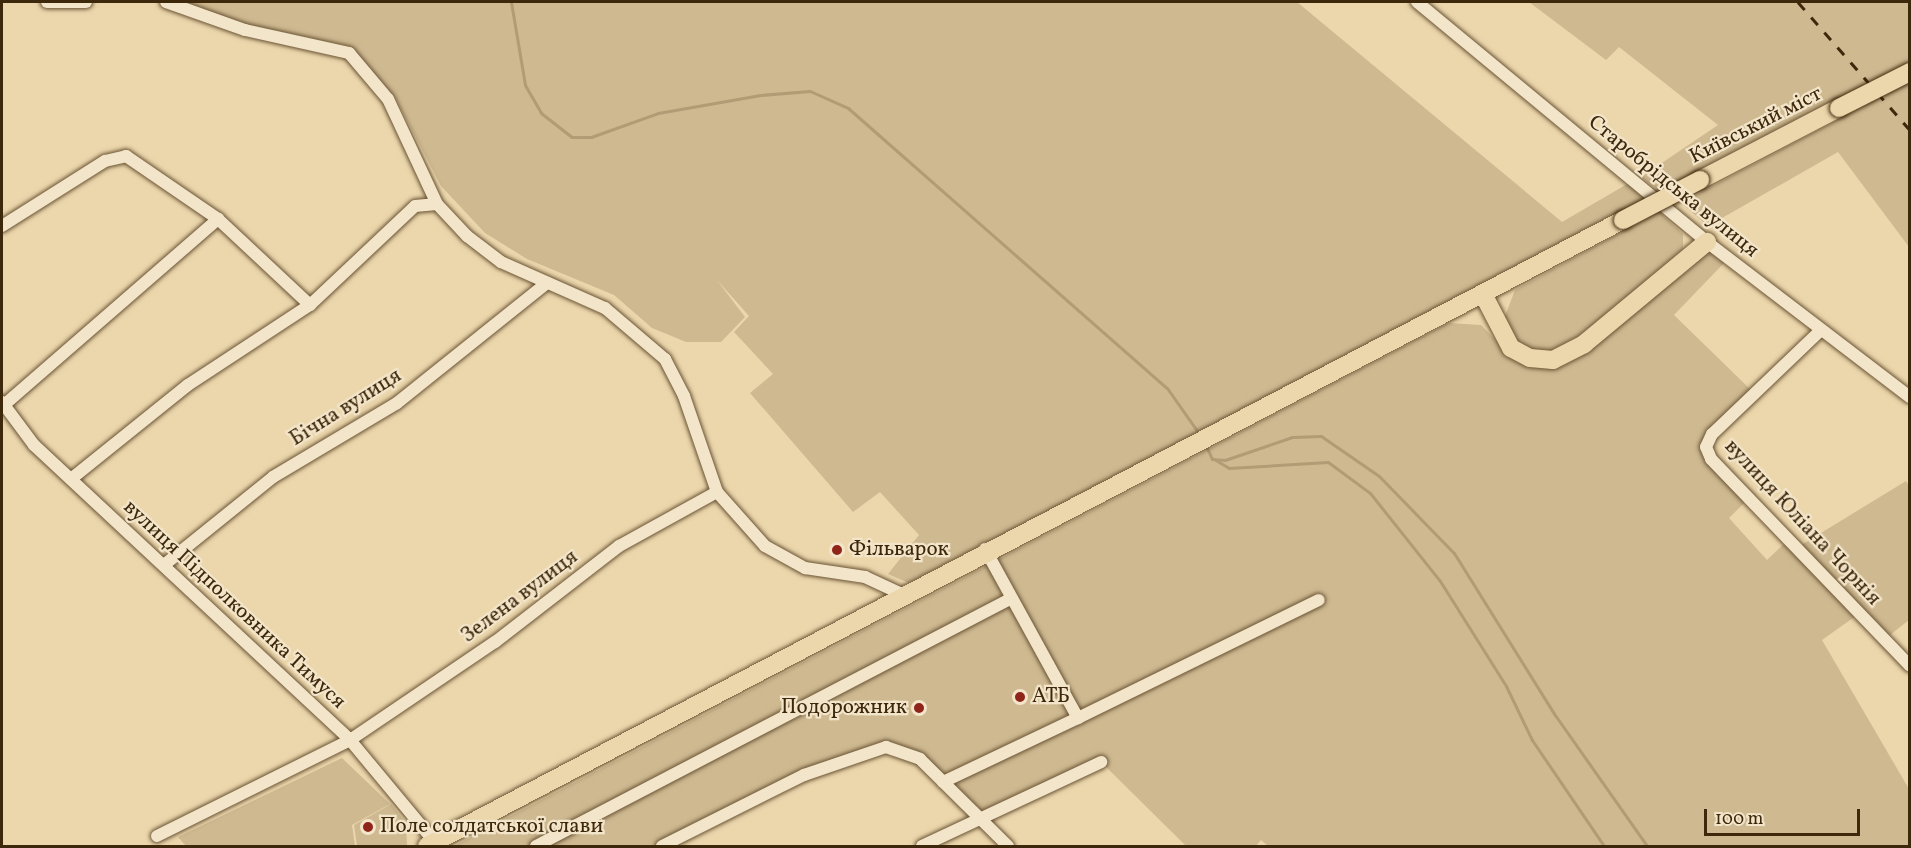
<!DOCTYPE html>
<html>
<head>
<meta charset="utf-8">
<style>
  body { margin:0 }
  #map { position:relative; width:1911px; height:848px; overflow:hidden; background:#ecd7ad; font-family:Vollkorn,serif }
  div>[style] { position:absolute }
  .green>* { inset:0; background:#ceb991 }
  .stream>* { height:3px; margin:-1.5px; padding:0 1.5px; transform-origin:1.5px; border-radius:1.5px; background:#b19c76 }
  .roads { filter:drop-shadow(0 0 2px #6a5434) drop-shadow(0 0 2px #6a5434) }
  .minor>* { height:12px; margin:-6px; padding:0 6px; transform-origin:6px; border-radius:6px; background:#f3e5ca }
  .highway>* { height:18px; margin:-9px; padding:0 9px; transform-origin:9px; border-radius:9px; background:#ecd7ad }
  .rail>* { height:3px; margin-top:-1.5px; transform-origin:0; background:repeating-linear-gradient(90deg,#3e280b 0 10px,transparent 0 20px) }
  .bridges { filter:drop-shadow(0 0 2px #3e280b) drop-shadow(0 0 2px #3e280b) }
  .highway-bridge>* { height:18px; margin:-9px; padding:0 9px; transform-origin:9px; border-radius:9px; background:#ecd7ad }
  .dots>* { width:16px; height:16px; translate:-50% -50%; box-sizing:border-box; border:3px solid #f3e5ca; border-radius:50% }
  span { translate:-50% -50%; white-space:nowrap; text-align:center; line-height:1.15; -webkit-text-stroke:4.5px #f3e5ca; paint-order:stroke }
  .street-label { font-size:21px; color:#3e280b }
  .poi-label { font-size:21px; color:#3e280b }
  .left { translate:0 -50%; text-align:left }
  .right { translate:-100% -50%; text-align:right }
  .frame { position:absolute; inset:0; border:3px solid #3e280b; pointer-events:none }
  .scale { position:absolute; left:1704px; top:809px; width:156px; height:27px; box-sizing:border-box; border:3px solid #3e280b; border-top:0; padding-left:8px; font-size:18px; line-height:21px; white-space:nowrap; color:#3e280b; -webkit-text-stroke:4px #f3e5ca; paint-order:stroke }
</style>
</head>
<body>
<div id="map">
  <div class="green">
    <i style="clip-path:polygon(182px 2px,1297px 2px,1562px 222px,1629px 183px,1648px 200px,909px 583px,888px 574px,919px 535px,880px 492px,853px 512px,750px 393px,773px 374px,734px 332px,749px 316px,717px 280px,745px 317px,721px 342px,686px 342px,652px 328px,614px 295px,527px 259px,485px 233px,441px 186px,395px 97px,352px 47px,246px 24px)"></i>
    <i style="clip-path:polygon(1529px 2px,1909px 2px,1909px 62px,1661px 192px,1641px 177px,1718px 125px,1619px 47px,1606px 60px)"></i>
    <i style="clip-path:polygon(1909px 82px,1909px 247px,1838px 152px,1708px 226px,1681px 203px)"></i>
    <i style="clip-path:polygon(1659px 212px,1683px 234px,1683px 252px,1581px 340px,1546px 354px,1516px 343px,1504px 319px,1515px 290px)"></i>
    <i style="clip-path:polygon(1709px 252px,1724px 263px,1674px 315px,1752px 391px,1706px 447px,1749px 498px,1729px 518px,1767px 560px,1789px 539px,1798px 547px,1906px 481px,1909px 486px,1909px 620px,1885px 639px,1860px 613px,1822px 640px,1909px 789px,1909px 846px,1268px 846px,1261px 840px,1256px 846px,1186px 846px,1101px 762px,975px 820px,920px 759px,869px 748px,662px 846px,454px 846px,1449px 323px,1481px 325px,1515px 360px,1537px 366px)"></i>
    <i style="clip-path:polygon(342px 758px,390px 804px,352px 825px,355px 846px,186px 846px,178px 837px)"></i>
    <i style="clip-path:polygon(391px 804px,406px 823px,407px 845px,357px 846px,354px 825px)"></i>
  </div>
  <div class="stream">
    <i style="left:511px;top:2px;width:84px;rotate:80.4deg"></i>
    <i style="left:525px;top:85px;width:32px;rotate:60deg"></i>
    <i style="left:541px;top:113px;width:39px;rotate:38deg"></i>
    <i style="left:572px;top:137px;width:19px"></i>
    <i style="left:591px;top:137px;width:71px;rotate:-19.7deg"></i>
    <i style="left:658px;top:113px;width:104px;rotate:-10deg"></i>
    <i style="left:760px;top:95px;width:50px;rotate:-4.6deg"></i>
    <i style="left:810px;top:91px;width:42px;rotate:24.1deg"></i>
    <i style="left:848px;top:108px;width:424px;rotate:41.3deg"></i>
    <i style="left:1167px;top:388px;width:57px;rotate:54.9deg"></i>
    <i style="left:1206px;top:446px;width:14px;rotate:65deg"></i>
    <i style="left:1212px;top:459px;width:13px;rotate:4deg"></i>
    <i style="left:1225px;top:460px;width:71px;rotate:-18.9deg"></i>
    <i style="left:1292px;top:437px;width:29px;rotate:-2deg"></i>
    <i style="left:1321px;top:436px;width:70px;rotate:34.6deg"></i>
    <i style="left:1379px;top:476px;width:107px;rotate:45.8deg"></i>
    <i style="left:1454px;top:553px;width:191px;rotate:58.1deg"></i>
    <i style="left:1555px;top:715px;width:160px;rotate:54.9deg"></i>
    <i style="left:1214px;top:459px;width:17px;rotate:31deg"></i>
    <i style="left:1229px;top:468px;width:99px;rotate:-3.5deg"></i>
    <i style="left:1328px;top:462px;width:52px;rotate:36.4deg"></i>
    <i style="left:1370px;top:493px;width:112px;rotate:51.5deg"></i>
    <i style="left:1440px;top:581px;width:124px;rotate:57.8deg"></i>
    <i style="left:1506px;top:686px;width:60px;rotate:64.3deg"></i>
    <i style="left:1532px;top:740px;width:128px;rotate:55.8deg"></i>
  </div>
  <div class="roads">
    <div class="minor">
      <i style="left:47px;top:2px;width:39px"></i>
      <i style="left:166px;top:2px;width:84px;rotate:19.5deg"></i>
      <i style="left:245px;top:30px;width:107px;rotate:12.5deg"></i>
      <i style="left:349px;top:53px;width:60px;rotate:49.7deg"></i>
      <i style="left:388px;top:99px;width:116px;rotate:65deg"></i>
      <i style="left:437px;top:204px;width:44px;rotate:46.8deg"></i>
      <i style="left:467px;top:236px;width:43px;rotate:37.4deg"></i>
      <i style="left:501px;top:262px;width:114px;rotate:23.9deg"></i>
      <i style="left:605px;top:308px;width:79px;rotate:40.4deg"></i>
      <i style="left:665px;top:359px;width:42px;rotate:62.8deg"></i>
      <i style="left:684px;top:396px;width:102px;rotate:71deg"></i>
      <i style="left:717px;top:492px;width:72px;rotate:48.4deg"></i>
      <i style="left:765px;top:546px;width:46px;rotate:28.8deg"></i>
      <i style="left:805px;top:568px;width:61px;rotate:8.5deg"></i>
      <i style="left:865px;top:577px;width:45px;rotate:24.9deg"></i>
      <i style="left:1417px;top:2px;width:376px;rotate:39.6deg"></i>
      <i style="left:1707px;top:242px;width:255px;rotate:37.4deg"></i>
      <i style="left:2px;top:226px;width:122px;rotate:-32.3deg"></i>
      <i style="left:105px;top:161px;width:22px;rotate:-13deg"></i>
      <i style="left:126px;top:156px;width:112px;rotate:34.4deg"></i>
      <i style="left:218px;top:219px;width:126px;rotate:43.1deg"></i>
      <i style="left:1821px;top:330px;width:151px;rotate:136.3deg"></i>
      <i style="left:1712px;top:434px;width:14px;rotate:115deg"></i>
      <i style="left:1706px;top:447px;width:13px;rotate:67deg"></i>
      <i style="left:1711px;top:459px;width:287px;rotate:46.1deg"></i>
      <i style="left:2px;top:402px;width:54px;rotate:53.3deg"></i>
      <i style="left:34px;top:445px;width:432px;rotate:43deg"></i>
      <i style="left:350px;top:740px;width:138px;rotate:50.3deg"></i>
      <i style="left:4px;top:405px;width:284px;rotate:-41deg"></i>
      <i style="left:71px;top:479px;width:150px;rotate:-38.8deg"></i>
      <i style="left:188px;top:385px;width:146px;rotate:-33.3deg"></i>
      <i style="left:310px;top:305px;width:144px;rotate:-43.3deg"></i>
      <i style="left:415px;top:206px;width:22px;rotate:-5deg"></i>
      <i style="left:985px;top:549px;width:193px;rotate:61.2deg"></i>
      <i style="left:1078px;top:718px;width:268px;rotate:-26.1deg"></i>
      <i style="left:164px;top:565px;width:140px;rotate:-38.9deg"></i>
      <i style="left:273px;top:477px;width:144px;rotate:-30.8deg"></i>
      <i style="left:397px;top:403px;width:192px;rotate:-38.7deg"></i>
      <i style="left:943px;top:782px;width:149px;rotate:-25.4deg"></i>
      <i style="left:157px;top:836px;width:216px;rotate:-26.4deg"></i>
      <i style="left:350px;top:740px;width:175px;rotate:-34.1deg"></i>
      <i style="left:495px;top:642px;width:157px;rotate:-37.7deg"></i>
      <i style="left:619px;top:546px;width:112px;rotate:-28.9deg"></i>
      <i style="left:536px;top:846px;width:534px;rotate:-27.52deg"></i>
      <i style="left:662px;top:846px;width:159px;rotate:-26.6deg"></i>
      <i style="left:804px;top:775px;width:87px;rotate:-18.9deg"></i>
      <i style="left:886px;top:747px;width:36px;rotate:19deg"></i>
      <i style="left:920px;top:759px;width:124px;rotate:44.7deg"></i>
      <i style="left:922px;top:846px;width:198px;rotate:-25.1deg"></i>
    </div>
    <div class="highway">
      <i style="left:1700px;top:180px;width:157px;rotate:-27.4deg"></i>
      <i style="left:1483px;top:294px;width:61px;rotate:62.6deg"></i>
      <i style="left:1511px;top:348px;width:21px;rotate:28deg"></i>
      <i style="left:1530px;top:358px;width:23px;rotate:5deg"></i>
      <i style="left:1553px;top:360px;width:35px;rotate:-27deg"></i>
      <i style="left:1584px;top:344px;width:160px;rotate:-39.7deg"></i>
      <i style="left:427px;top:846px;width:1350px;rotate:-27.63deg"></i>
    </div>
  </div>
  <div class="rail">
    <i style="left:1798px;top:2px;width:170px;rotate:48.8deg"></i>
  </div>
  <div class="bridges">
    <div class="highway-bridge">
      <i style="left:1839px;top:108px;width:80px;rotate:-26.9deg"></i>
      <i style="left:1623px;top:220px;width:87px;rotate:-27.5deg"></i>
    </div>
  </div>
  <div class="dots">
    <i style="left:837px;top:550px;background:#8f2418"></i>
    <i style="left:1020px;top:697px;background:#8f2418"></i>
    <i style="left:919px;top:708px;background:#8f2418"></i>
    <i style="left:368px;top:827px;background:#8f2418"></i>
  </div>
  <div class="street-label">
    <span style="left:1756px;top:126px;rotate:-27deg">Київський міст</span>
    <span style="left:1673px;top:187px;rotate:39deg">Старобрідська вулиця</span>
    <span style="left:346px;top:408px;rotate:-32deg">Бічна вулиця</span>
    <span style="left:1802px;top:523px;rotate:47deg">вулиця Юліана Чорнія</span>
    <span style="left:520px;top:597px;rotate:-37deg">Зелена вулиця</span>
    <span style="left:234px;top:605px;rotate:43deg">вулиця Підполковника Тимуся</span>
  </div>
  <div class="poi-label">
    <span class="left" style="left:849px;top:550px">Фільварок</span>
    <span class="left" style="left:1032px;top:697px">АТБ</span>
    <span class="right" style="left:907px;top:708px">Подорожник</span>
    <span class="left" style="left:380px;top:827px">Поле солдатської слави</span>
  </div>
  <div class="frame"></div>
  <div class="scale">100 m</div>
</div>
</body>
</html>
